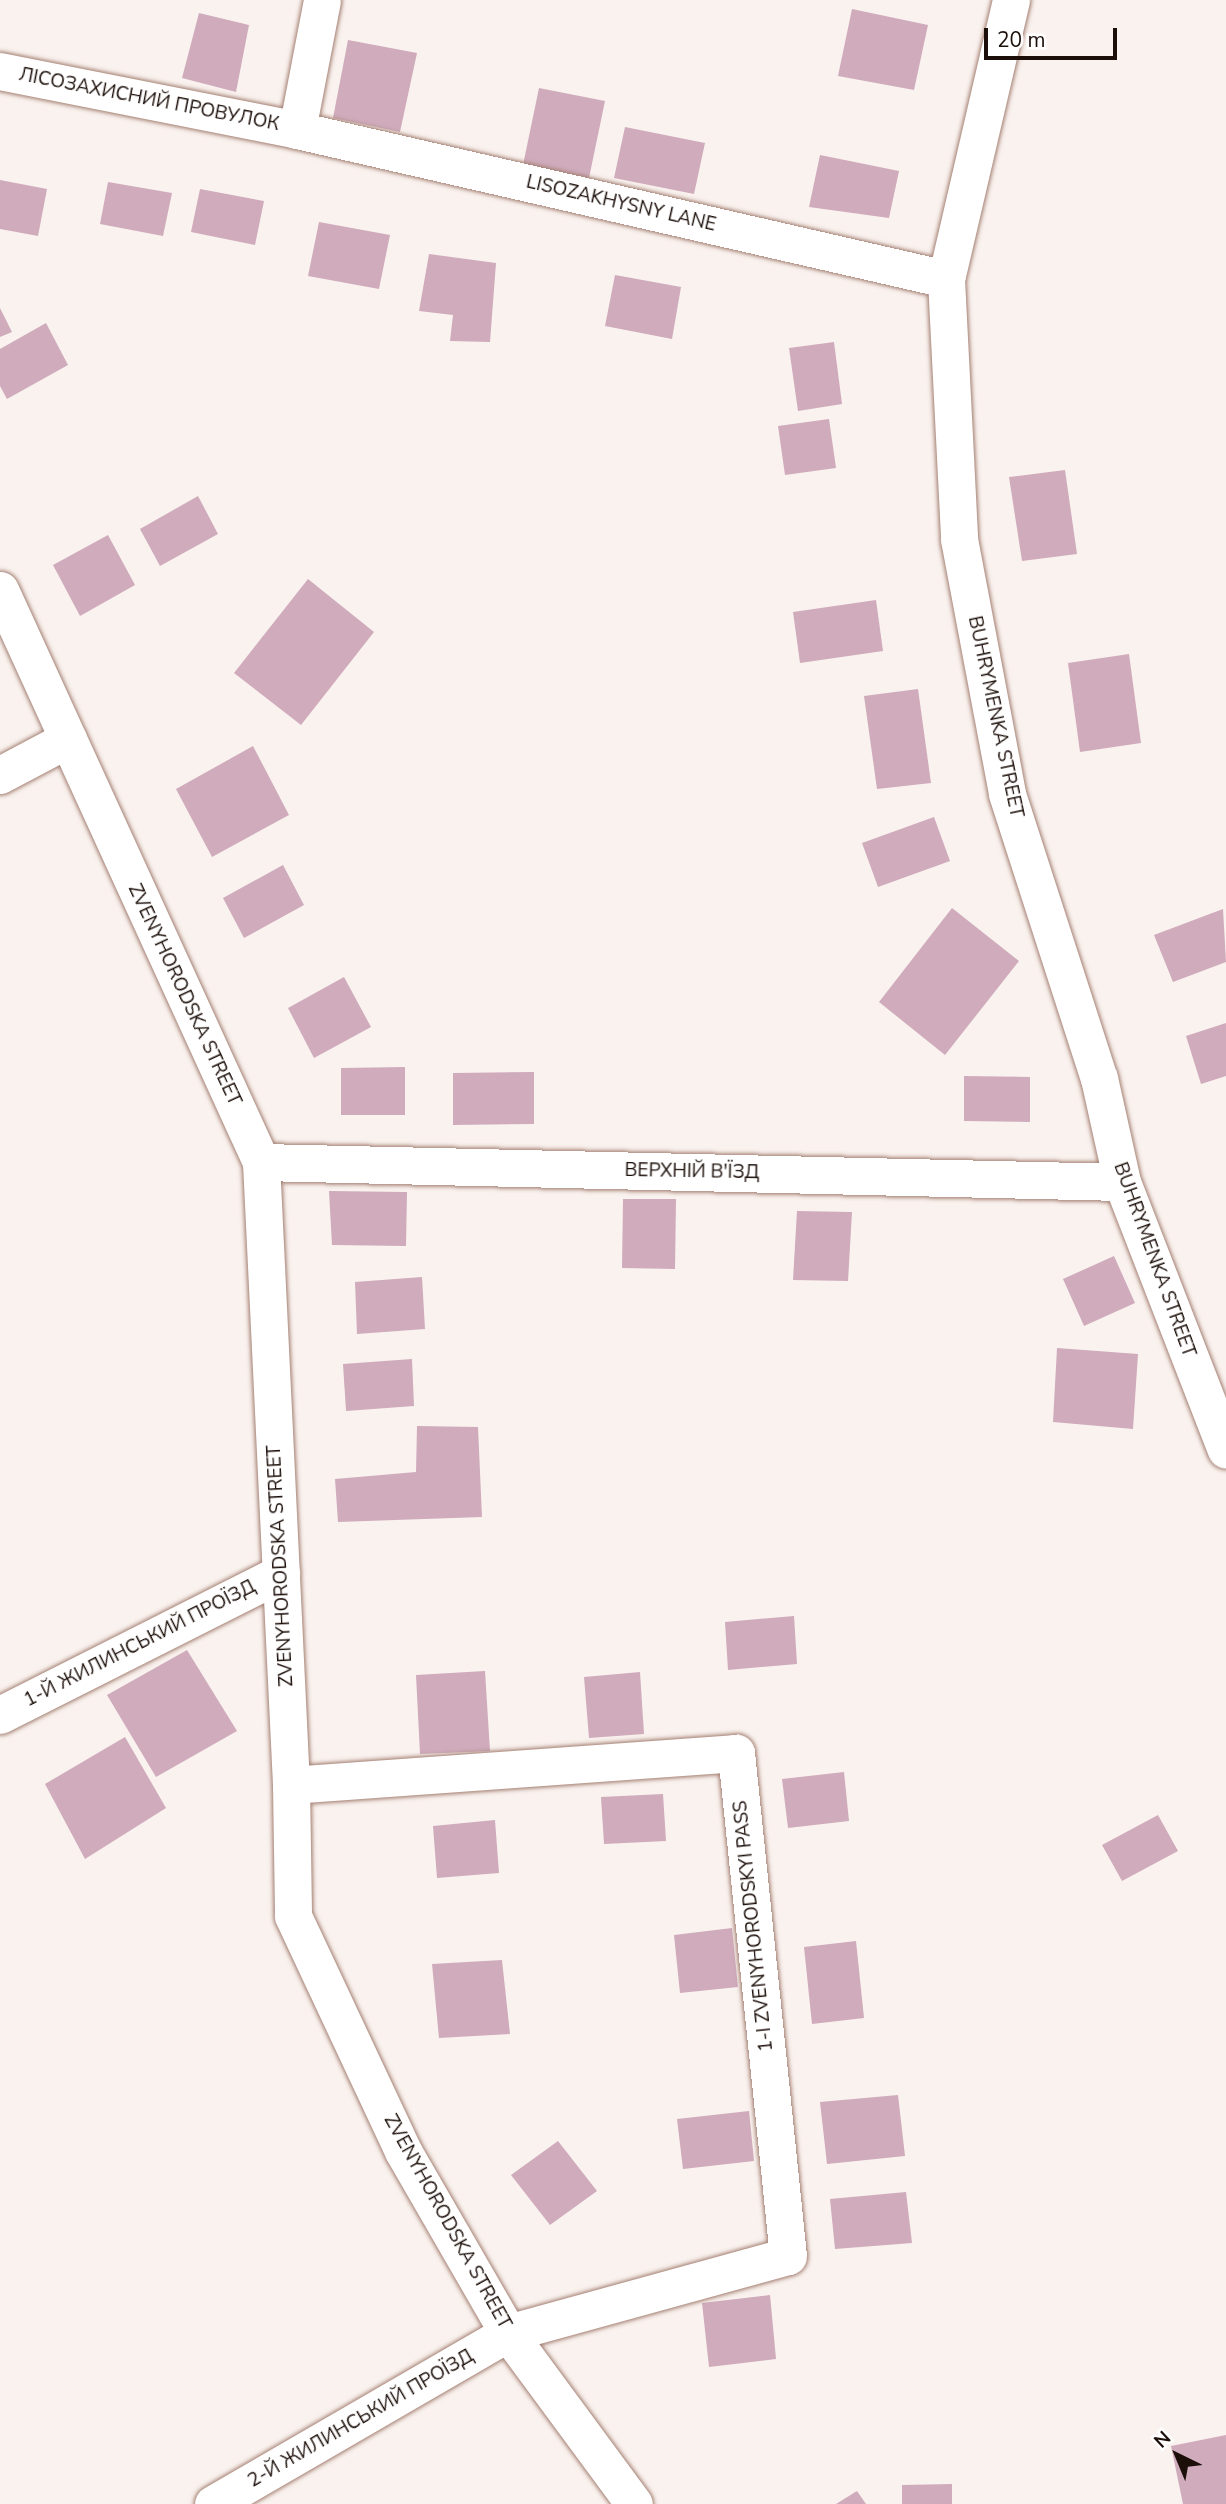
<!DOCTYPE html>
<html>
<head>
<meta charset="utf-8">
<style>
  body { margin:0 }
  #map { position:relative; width:1226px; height:2504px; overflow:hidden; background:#faf2ef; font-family:"Nunito Sans",sans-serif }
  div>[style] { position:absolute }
  .building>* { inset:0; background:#cfabbc }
  .roads { filter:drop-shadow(0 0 2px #a48073) drop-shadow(0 0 2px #a48073) }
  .street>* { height:37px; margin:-18.5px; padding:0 18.5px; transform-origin:18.5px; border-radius:18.5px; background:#fff }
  span { translate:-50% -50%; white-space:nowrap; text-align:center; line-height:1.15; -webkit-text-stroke:5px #fff; paint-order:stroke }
  .street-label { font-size:19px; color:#1c0f0a }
  .north { position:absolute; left:1142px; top:2420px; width:70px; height:70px; -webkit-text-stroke:5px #fff; paint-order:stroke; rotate:317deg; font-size:19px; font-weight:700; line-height:28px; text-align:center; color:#1c0f0a }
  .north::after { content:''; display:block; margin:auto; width:24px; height:32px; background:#1c0f0a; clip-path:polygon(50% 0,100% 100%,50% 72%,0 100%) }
  .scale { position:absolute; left:984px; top:28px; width:133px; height:32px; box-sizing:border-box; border:4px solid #1c0f0a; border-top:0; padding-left:9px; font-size:21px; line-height:24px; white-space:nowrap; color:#1c0f0a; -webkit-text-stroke:5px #fff; paint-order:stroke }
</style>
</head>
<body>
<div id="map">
  <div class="building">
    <i style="clip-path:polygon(852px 9px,928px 25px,914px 90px,838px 76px)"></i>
    <i style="clip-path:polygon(199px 13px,249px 25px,236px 92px,182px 78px)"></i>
    <i style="clip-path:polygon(348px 40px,417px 53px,400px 132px,333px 118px)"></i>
    <i style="clip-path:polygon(539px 88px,605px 101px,589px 178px,523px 165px)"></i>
    <i style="clip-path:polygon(625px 127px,705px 143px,694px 194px,614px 178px)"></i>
    <i style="clip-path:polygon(820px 155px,899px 171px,889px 218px,809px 207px)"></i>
    <i style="clip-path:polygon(0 180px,47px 189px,38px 236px,0 229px)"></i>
    <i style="clip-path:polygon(108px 182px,172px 193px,163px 236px,100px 224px)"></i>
    <i style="clip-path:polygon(200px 189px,264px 201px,255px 245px,191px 232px)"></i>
    <i style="clip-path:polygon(319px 222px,390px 235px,379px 289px,308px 276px)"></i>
    <i style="clip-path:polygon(429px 254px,496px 263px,490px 342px,450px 341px,453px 315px,419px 311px)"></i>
    <i style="clip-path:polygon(615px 275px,681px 287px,672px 339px,605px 326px)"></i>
    <i style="clip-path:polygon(0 308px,12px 332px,0 337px)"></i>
    <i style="clip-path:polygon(46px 323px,68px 365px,7px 399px,0 386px,0 349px)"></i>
    <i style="clip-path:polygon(834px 342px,842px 404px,798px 411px,789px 348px)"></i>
    <i style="clip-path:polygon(829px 419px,836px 468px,785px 475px,778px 426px)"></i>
    <i style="clip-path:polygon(1065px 470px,1077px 554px,1022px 561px,1009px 477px)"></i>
    <i style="clip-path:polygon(198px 496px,218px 534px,160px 566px,140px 529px)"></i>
    <i style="clip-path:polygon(108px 535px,135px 585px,80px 616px,53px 565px)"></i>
    <i style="clip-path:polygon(308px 579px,374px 632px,301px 725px,234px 673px)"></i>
    <i style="clip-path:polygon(876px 600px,883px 651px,800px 663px,793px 612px)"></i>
    <i style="clip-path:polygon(1129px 654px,1141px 743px,1080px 752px,1068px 663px)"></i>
    <i style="clip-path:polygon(918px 689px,931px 783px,877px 789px,864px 696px)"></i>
    <i style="clip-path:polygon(253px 746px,289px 815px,212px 857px,176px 789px)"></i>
    <i style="clip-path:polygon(934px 817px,950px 861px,878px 887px,862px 843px)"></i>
    <i style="clip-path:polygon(283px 865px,304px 905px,244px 938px,223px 898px)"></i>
    <i style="clip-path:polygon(952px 908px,1019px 961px,945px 1055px,879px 1002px)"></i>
    <i style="clip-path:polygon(1223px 909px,1226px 962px,1173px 982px,1154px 935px)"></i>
    <i style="clip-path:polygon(344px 977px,371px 1027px,314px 1058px,288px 1008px)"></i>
    <i style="clip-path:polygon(1226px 1023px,1226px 1076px,1201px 1084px,1186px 1036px)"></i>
    <i style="clip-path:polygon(405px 1067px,405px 1115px,341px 1115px,341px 1068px)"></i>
    <i style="clip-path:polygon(534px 1072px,534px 1124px,453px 1125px,453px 1073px)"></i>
    <i style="clip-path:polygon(964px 1076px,1030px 1077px,1030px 1122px,964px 1121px)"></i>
    <i style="clip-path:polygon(329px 1191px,407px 1192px,406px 1246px,332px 1245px)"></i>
    <i style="clip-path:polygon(623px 1199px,676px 1199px,675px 1269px,622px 1268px)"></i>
    <i style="clip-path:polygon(797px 1211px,852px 1212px,848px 1281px,793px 1280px)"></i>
    <i style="clip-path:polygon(1114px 1256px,1135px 1303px,1084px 1326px,1063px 1279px)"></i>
    <i style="clip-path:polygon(422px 1277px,425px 1329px,357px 1334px,355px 1282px)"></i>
    <i style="clip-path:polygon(1057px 1348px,1138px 1354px,1133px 1429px,1053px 1422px)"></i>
    <i style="clip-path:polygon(412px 1359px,414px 1406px,346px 1411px,343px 1364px)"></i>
    <i style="clip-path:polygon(417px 1426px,478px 1427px,482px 1517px,338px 1522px,335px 1479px,416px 1472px)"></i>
    <i style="clip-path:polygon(794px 1616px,797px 1664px,728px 1670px,725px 1622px)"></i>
    <i style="clip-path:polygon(187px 1650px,237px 1731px,156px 1777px,107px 1695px)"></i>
    <i style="clip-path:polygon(485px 1671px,490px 1751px,420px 1754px,416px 1675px)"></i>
    <i style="clip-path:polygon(640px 1672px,644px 1734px,589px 1738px,584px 1677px)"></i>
    <i style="clip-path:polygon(125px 1737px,166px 1808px,85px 1859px,45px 1784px)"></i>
    <i style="clip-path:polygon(844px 1772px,849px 1821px,788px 1828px,782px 1779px)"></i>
    <i style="clip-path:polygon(663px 1794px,666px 1841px,604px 1844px,601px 1797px)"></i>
    <i style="clip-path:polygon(1158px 1815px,1178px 1851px,1122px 1881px,1102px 1845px)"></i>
    <i style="clip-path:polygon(495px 1820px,499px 1873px,437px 1878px,433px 1826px)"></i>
    <i style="clip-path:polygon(732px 1928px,738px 1987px,680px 1993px,674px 1935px)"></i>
    <i style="clip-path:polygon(856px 1941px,864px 2018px,812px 2024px,804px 1947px)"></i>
    <i style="clip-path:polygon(502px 1960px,510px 2034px,439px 2038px,432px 1964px)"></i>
    <i style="clip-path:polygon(898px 2095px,905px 2156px,827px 2164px,820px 2102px)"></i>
    <i style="clip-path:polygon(749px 2111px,754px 2161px,683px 2169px,677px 2119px)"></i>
    <i style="clip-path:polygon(558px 2141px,597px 2191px,550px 2225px,511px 2175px)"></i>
    <i style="clip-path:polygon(906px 2192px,912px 2243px,835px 2249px,830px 2199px)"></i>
    <i style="clip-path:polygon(770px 2295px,776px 2359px,709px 2367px,702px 2303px)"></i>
    <i style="clip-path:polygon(1226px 2435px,1226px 2504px,1183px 2504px,1171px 2446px)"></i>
    <i style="clip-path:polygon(952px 2484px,952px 2504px,902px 2504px,902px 2485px)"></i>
    <i style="clip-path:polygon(857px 2491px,866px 2504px,836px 2504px)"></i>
  </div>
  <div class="roads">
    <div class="street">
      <i style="left:1011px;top:0;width:286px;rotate:103.1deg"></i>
      <i style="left:946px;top:279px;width:260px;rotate:87.1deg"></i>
      <i style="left:959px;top:539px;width:259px;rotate:79.3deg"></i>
      <i style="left:1007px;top:794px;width:299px;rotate:72.1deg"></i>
      <i style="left:1099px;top:1078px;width:107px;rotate:77.5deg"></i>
      <i style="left:1122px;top:1182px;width:287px;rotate:68.8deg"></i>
      <i style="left:0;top:71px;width:303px;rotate:11.2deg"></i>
      <i style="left:297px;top:130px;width:666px;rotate:12.93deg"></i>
      <i style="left:297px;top:130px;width:132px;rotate:-79.1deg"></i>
      <i style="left:0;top:590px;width:629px;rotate:65.47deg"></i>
      <i style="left:261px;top:1162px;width:624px;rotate:87.24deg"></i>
      <i style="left:291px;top:1785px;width:131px;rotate:89.1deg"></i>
      <i style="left:293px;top:1916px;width:259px;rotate:64.9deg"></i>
      <i style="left:403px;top:2151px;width:210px;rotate:60deg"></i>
      <i style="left:508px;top:2333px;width:212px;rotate:53.6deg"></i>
      <i style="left:0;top:775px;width:77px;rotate:-27.9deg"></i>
      <i style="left:261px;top:1162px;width:861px;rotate:1.33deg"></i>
      <i style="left:0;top:1715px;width:315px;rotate:-26.8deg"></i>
      <i style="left:213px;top:2504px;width:341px;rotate:-30.1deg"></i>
      <i style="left:508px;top:2333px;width:290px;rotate:-15.4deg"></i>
      <i style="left:788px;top:2256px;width:506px;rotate:-95.9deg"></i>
      <i style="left:736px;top:1753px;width:446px;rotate:175.9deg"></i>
    </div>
  </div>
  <div class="street-label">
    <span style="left:149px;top:100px;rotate:11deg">ЛІСОЗАХИСНИЙ ПРОВУЛОК</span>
    <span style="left:621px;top:204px;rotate:13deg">LISOZAKHYSNY LANE</span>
    <span style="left:995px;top:717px;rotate:78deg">BUHRYMENKA STREET</span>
    <span style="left:184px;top:995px;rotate:65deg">ZVENYHORODSKA STREET</span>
    <span style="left:692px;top:1172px;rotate:1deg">ВЕРХНІЙ В'ЇЗД</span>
    <span style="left:1154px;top:1260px;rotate:70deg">BUHRYMENKA STREET</span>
    <span style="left:281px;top:1566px;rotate:-93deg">ZVENYHORODSKA STREET</span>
    <span style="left:140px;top:1644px;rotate:-27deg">1-Й ЖИЛИНСЬКИЙ ПРОЇЗД</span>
    <span style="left:754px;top:1926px;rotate:-96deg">1-I ZVENYHORODSKYI PASS</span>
    <span style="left:447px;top:2222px;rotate:61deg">ZVENYHORODSKA STREET</span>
    <span style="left:361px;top:2419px;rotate:-30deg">2-Й ЖИЛИНСЬКИЙ ПРОЇЗД</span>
  </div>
  <div class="north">N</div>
  <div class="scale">20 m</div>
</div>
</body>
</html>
